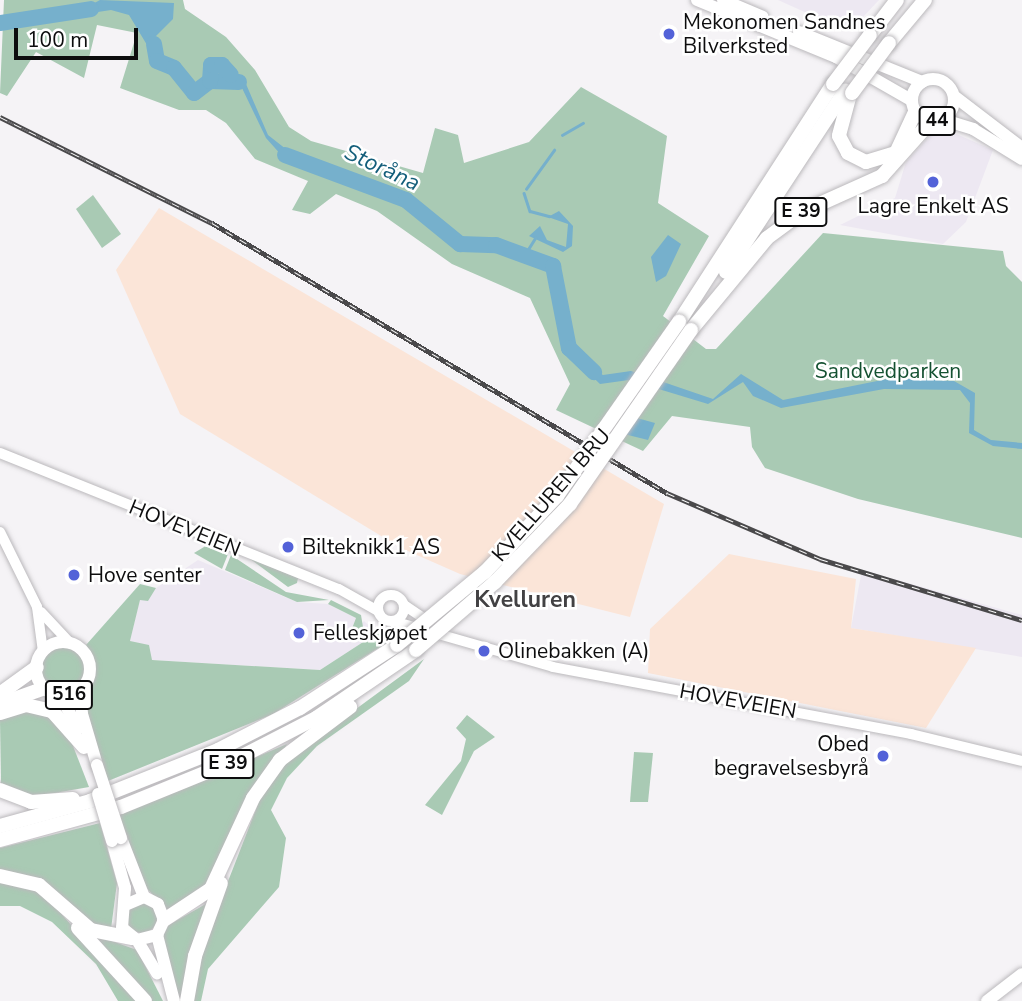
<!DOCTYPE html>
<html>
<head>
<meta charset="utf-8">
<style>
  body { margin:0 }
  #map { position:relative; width:1022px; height:1001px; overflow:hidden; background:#f5f3f6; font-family:"Nunito Sans",sans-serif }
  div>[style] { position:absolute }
  .built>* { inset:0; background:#ede8f2 }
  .industrial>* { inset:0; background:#fbe5d8 }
  .green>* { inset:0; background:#a9cab4 }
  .round { border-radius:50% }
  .water>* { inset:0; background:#76b0cc }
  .stream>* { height:2.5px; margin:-1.25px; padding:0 1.25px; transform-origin:1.25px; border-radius:1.25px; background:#76b0cc }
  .river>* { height:16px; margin:-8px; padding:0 8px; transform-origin:8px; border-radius:8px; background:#76b0cc }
  .roads { filter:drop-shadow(0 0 2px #bbb9bc) drop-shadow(0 0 2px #bbb9bc) }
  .secondary>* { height:10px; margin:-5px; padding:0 5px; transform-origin:5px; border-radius:5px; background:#fff }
  .secondary>.ring { margin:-5px; padding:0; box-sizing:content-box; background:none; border:10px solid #fff; border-radius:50% }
  .primary>* { height:12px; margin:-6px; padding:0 6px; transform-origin:6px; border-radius:6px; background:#fff }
  .primary>.ring { margin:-6px; padding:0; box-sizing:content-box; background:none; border:12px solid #fff; border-radius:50% }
  .highway>* { height:14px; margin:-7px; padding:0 7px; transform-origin:7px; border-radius:7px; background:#fff }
  .rail>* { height:5px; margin-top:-2.5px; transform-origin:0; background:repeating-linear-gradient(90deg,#fff 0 8px,#4a494b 0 16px); box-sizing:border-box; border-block:2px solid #4a494b }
  .bridges { filter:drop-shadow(0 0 2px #bbb9bc) drop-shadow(0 0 2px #bbb9bc) }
  .primary-bridge>* { height:12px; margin:-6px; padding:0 6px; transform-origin:6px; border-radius:6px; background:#fff }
  .highway-bridge>* { height:14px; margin:-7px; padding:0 7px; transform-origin:7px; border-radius:7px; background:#fff }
  .dots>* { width:19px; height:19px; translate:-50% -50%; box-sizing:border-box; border:4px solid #fff; border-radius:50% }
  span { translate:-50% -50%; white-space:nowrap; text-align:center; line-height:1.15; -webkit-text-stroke:5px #fff; paint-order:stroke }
  .shield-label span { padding:2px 5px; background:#fff; border:2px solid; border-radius:5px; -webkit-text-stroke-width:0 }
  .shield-label { font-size:19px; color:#0d0d0e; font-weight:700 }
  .poi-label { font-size:21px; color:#0d0d0e }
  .left { translate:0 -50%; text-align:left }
  .right { translate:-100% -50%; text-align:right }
  .park-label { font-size:21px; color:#145131 }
  .street-label { font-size:21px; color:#0d0d0e }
  .water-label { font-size:23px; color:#135e7a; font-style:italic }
  .neighbourhood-label { font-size:23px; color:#424143; font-weight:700 }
  .scale { position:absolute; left:14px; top:28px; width:124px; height:32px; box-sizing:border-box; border:4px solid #0d0d0e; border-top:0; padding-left:9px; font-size:21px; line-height:24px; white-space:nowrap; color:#0d0d0e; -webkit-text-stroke:5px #fff; paint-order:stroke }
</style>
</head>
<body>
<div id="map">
  <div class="built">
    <i style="clip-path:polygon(778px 0,879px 0,849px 32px)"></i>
    <i style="clip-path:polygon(945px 129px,993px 150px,966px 222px,943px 244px,840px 225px,895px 198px,906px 162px,933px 132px)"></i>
    <i style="clip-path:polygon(198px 560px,297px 602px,328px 604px,356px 618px,348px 638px,364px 621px,377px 633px,320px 670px,152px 660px,130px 641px,140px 599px,148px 600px,156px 588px)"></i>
    <i style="clip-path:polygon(862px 570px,1022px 615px,1022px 657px,851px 628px)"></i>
  </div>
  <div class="industrial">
    <i style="clip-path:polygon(159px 208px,664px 504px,630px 617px,460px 574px,401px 548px,180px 414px,116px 270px)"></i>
    <i style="clip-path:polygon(729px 554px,856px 579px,851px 628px,976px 648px,926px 728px,648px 673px,650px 629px)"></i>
  </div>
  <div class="green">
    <i style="clip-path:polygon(4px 0,183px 0,185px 9px,226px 37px,255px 70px,289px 127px,311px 141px,423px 173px,435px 128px,458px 135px,464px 163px,529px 142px,581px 87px,667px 136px,658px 203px,709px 236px,663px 316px,706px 349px,716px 349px,823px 233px,1003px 251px,1006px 266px,1022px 282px,1022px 538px,858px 499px,765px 468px,752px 447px,750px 427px,672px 416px,643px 451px,556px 410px,570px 384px,530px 298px,452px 264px,377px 211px,336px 194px,310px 214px,292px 210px,308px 181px,255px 159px,226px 123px,206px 110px,179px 110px,120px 88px,137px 33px,97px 25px,84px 78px,36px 52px,7px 96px,0 93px)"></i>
    <i style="clip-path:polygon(93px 195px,121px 234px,102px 248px,76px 209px)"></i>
    <i style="clip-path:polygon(209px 544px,228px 554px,222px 569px,194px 553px)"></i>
    <i style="clip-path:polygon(231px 555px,286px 592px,329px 600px,297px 602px,225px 570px)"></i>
    <i style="clip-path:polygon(249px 558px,298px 578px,297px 583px,288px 587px)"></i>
    <i style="clip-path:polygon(140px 584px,156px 588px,148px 601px,140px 600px,130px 641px,149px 645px,152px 660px,320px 670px,377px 633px,391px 640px,273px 714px,108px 781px,86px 712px,96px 672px,86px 645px)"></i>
    <i style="clip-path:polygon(331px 600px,361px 615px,363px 627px,355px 637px,348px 639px,356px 618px,328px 604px)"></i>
    <i class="round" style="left:41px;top:645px;width:46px;height:46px"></i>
    <i style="clip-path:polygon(424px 659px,409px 681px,317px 746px,287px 778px,271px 810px,286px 838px,279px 887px,208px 969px,201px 1001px,193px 1001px,199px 956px,260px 799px,288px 759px)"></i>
    <i style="clip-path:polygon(41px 711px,68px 733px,89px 787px,32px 797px,1px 783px,0 720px,11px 713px)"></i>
    <i style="clip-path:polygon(467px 715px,495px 737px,474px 751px,442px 815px,425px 805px,461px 761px,466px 739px,456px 728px)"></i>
    <i style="clip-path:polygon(287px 744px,207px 888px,167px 910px,141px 882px,119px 815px)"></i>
    <i style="clip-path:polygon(634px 752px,653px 753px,648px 802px,630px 802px)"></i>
    <i style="clip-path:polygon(100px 823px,117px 883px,111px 929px,98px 928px,53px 890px,0 873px,0 848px)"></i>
    <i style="clip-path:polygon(0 880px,31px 886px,51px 902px,138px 1001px,118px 1001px,96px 964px,52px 922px,20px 906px,0 906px)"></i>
    <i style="clip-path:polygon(211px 901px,184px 1001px,177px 1001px,160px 943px,167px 926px)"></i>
    <i class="round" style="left:127px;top:903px;width:30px;height:30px"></i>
    <i style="clip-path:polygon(95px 935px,137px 950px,163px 1001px,148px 1001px)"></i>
  </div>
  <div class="water">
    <i style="clip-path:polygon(100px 0,174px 3px,173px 19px,154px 38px,159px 65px,129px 15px,111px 10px,71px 16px)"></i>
    <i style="clip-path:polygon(215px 63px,223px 64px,246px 84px,268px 135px,305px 164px,283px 157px,266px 138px,242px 88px,221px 82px,229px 76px)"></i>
    <i style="clip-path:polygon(559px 211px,573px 226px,572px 246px,563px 252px,529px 236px,540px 226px,547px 240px,566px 247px,568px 224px,548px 217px)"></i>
    <i style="clip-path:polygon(668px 235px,681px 244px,666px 276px,656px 282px,651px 257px)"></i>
    <i style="clip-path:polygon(571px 356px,603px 375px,631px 371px,713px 399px,741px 374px,783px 400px,892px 378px,954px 381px,975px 393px,974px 430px,991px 440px,1022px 443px,1022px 449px,993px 446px,969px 433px,970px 403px,960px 390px,884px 389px,781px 408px,753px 396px,743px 382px,708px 404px,629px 380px,600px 384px)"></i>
    <i style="clip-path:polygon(626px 415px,655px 423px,648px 440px,620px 433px,617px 424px)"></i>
  </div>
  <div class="stream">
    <i style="left:562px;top:135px;width:24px;rotate:-30deg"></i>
    <i style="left:337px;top:174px;width:10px;rotate:-11deg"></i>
    <i style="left:347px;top:172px;width:43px;rotate:28.9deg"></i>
    <i style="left:526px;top:189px;width:48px;rotate:-54.3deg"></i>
    <i style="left:524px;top:193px;width:19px;rotate:72deg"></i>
    <i style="left:530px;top:211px;width:20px;rotate:15deg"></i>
    <i style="left:522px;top:259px;width:25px;rotate:-58deg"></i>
  </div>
  <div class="river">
    <i style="left:0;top:23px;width:92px;rotate:-8.7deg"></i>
    <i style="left:154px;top:44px;width:17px;rotate:80deg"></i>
    <i style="left:157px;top:61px;width:18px;rotate:22deg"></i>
    <i style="left:174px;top:68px;width:32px;rotate:51deg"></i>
    <i style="left:194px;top:93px;width:20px;rotate:-37deg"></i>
    <i style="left:210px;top:81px;width:29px;rotate:2deg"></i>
    <i style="left:210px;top:81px;width:16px;rotate:-86deg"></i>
    <i style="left:211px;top:65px;width:11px"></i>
    <i style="left:222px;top:65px;width:13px;rotate:48deg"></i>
    <i style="left:285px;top:155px;width:129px;rotate:20.4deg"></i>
    <i style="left:406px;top:200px;width:70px;rotate:39.2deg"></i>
    <i style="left:460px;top:244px;width:36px;rotate:2deg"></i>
    <i style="left:496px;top:245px;width:61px;rotate:20.2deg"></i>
    <i style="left:553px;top:266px;width:84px;rotate:79deg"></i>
    <i style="left:569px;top:348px;width:35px;rotate:44deg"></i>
  </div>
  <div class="roads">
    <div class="secondary">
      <i style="left:0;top:453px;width:365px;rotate:21.9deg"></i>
      <i style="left:339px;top:589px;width:45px;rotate:29.4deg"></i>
      <i style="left:0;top:532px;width:84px;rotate:63.7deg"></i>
      <i style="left:37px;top:607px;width:45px;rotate:82.4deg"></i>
      <i class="ring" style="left:378px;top:595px;width:16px;height:16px"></i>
      <i style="left:404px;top:605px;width:32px;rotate:34deg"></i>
      <i style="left:41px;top:612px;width:42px;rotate:46.9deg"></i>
      <i style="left:393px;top:621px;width:166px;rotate:16deg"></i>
      <i style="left:553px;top:667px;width:364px;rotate:10.6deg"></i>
      <i style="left:911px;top:734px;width:114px;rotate:13.7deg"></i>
    </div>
    <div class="primary">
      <i style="left:697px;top:0;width:150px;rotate:22.3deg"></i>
      <i style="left:836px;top:57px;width:86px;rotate:29.8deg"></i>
      <i style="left:723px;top:0;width:43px;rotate:23deg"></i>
      <i style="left:799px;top:32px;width:133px;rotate:22.1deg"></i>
      <i class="ring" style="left:912px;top:79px;width:30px;height:30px"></i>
      <i style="left:954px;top:96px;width:86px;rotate:37.4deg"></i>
      <i style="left:941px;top:119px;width:34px;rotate:17deg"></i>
      <i style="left:973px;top:129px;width:57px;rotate:31.5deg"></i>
      <i class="ring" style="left:36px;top:642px;width:42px;height:42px"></i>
      <i style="left:81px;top:689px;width:25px;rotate:88deg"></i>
      <i style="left:82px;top:714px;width:53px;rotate:73.6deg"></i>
      <i style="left:61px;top:696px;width:37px;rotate:63deg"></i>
      <i style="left:121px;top:838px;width:63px;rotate:68.7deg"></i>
      <i style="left:112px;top:841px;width:49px;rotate:74.5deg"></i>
      <i style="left:125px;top:888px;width:40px;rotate:94.3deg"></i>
      <i style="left:122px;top:928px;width:19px;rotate:39deg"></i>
      <i style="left:137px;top:940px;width:21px;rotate:-14deg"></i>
      <i style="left:157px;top:935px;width:17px;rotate:-65deg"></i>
      <i style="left:164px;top:920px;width:17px;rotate:-111deg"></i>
      <i style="left:158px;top:904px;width:16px;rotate:-153deg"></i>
      <i style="left:144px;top:897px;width:21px;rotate:157deg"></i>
      <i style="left:157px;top:935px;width:68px;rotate:75.6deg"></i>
      <i style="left:137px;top:940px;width:39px;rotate:59deg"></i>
      <i style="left:987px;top:1001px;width:44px;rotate:-37.6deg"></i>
    </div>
    <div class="highway">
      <i style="left:870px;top:35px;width:44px;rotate:-52.4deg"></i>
      <i style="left:889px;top:43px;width:56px;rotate:-50.1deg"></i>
      <i style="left:849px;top:98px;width:39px;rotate:105deg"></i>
      <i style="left:839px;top:136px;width:19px;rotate:62deg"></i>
      <i style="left:848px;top:153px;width:20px;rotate:27deg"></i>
      <i style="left:866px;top:162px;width:31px;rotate:-17deg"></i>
      <i style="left:896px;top:153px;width:45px;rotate:-65.1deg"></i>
      <i style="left:726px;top:272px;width:217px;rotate:-56.7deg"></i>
      <i style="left:679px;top:322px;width:283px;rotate:-57.1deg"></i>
      <i style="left:691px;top:330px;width:119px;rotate:-50.4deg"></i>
      <i style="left:767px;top:238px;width:44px;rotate:-36.6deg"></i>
      <i style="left:802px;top:212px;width:88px;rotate:-24.2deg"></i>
      <i style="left:882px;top:176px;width:74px;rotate:-48.3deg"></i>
      <i style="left:1px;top:693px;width:44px;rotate:-35.8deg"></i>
      <i style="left:0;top:704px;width:48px;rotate:-19.6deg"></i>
      <i style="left:0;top:713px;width:27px;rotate:-17deg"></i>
      <i style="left:26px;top:705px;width:27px;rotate:13deg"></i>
      <i style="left:52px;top:711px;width:48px;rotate:48.4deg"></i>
      <i style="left:0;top:790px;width:33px;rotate:21deg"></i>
      <i style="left:31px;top:802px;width:42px;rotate:-4.1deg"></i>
      <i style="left:0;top:826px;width:93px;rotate:-15.5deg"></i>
      <i style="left:90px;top:801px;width:138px;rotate:-21.7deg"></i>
      <i style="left:218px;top:750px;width:92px;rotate:-27.1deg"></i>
      <i style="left:300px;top:708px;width:116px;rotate:-33deg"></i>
      <i style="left:0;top:840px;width:125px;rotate:-15.3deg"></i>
      <i style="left:121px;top:807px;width:114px;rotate:-22.1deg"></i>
      <i style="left:227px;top:764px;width:100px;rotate:-27.3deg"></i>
      <i style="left:316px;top:718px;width:121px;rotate:-34.2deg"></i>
      <i style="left:0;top:876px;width:40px;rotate:13deg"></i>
      <i style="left:39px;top:885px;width:69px;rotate:40.9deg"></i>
      <i style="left:91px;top:930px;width:42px;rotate:11deg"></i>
      <i style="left:164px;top:920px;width:56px;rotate:-33.4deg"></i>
      <i style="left:211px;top:889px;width:100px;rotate:-65.2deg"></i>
      <i style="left:253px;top:798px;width:47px;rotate:-54.6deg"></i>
      <i style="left:280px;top:760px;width:88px;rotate:-37.1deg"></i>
      <i style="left:78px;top:928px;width:99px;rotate:47.5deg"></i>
      <i style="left:187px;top:1001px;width:46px;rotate:-79.9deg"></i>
      <i style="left:195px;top:956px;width:77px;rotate:-70.4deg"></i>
    </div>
  </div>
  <div class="rail">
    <i style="left:0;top:117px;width:237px;rotate:26.6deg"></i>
    <i style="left:212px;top:223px;width:529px;rotate:30.69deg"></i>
    <i style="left:667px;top:493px;width:167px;rotate:23.3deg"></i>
    <i style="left:820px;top:559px;width:211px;rotate:16.8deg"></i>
  </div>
  <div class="bridges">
    <div class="primary-bridge">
      <i style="left:97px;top:765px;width:77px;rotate:71.8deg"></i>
      <i style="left:98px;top:794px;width:49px;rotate:73.4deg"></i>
    </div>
    <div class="highway-bridge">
      <i style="left:833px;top:84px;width:61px;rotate:-52.9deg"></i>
      <i style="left:852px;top:93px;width:62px;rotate:-53.5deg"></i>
      <i style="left:397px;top:645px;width:114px;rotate:-39.7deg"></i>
      <i style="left:485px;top:572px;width:105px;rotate:-46.5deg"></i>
      <i style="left:557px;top:496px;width:213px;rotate:-55deg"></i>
      <i style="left:416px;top:650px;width:104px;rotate:-40.7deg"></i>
      <i style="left:495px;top:582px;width:108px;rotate:-46.1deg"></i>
      <i style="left:570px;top:504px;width:212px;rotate:-55.2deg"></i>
    </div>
  </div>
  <div class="dots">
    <i style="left:669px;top:34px;background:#5362d8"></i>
    <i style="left:933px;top:182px;background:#5362d8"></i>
    <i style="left:288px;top:547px;background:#5362d8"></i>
    <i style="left:74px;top:575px;background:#5362d8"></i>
    <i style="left:299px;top:633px;background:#5362d8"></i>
    <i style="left:484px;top:651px;background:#5362d8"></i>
    <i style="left:883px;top:756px;background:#5362d8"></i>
  </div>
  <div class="shield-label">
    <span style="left:937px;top:121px">44</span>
    <span style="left:801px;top:212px">E 39</span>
    <span style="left:69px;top:695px">516</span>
    <span style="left:228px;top:764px">E 39</span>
  </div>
  <div class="poi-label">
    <span class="left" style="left:683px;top:34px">Mekonomen Sandnes<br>Bilverksted</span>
    <span style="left:933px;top:206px">Lagre Enkelt AS</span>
    <span class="left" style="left:302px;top:547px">Bilteknikk1 AS</span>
    <span class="left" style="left:88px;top:575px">Hove senter</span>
    <span class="left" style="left:313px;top:633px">Felleskjøpet</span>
    <span class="left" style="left:498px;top:651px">Olinebakken (A)</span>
    <span class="right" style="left:869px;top:756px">Obed<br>begravelsesbyrå</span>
  </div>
  <div class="park-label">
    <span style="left:888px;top:371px">Sandvedparken</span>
  </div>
  <div class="street-label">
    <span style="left:551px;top:495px;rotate:-49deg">KVELLUREN BRU</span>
    <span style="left:185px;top:528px;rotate:22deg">HOVEVEIEN</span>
    <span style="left:738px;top:701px;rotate:10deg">HOVEVEIEN</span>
  </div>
  <div class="water-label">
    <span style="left:382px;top:168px;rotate:25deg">Storåna</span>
  </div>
  <div class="neighbourhood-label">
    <span style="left:525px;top:600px">Kvelluren</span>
  </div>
  <div class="scale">100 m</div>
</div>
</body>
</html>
